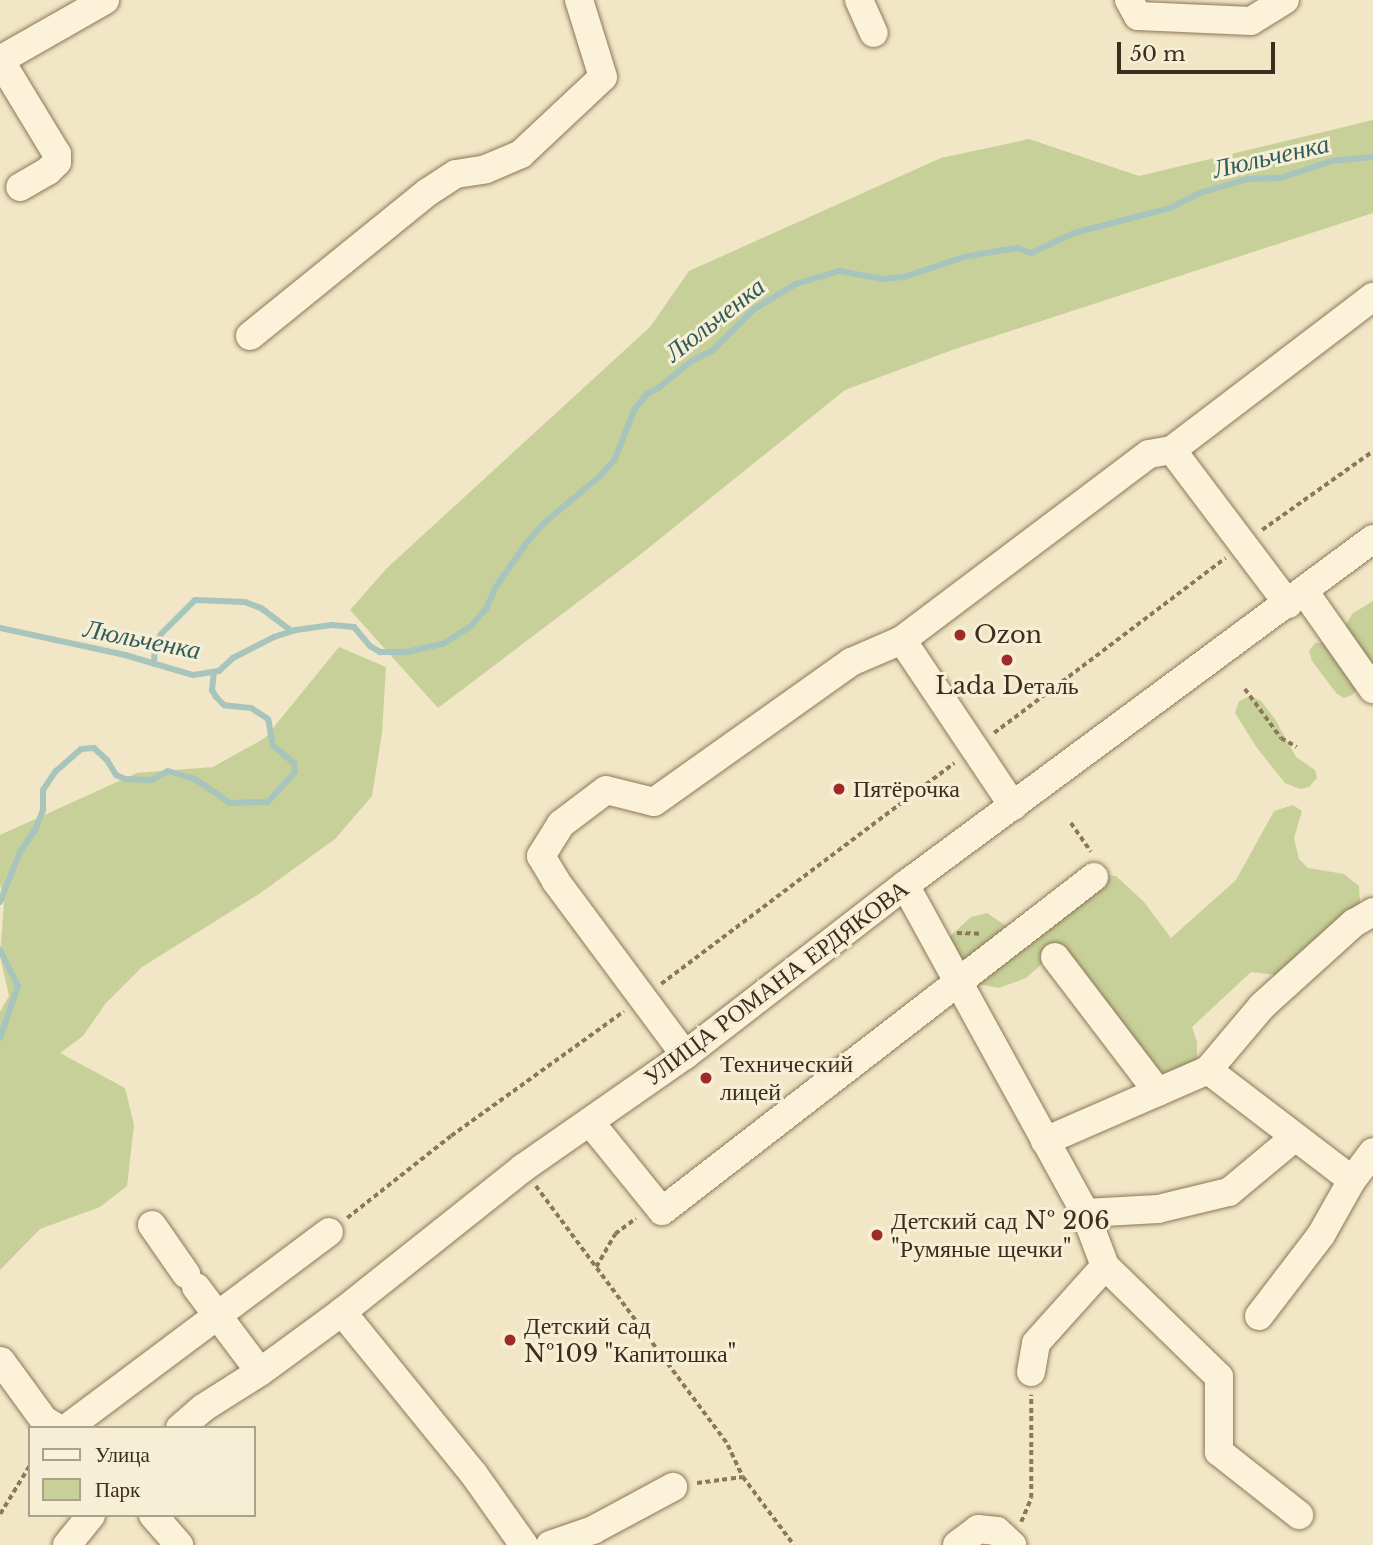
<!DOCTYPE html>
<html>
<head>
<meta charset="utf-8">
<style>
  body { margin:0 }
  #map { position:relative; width:1373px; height:1545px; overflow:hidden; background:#f1e6c5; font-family:"Libre Baskerville",serif }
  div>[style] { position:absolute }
  .green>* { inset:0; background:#c7d098 }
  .stream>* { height:6px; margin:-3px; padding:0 3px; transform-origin:3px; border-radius:3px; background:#a7c4bd }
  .path>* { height:3.5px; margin-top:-1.75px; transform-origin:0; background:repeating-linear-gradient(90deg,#8d775a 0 5px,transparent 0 8.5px) }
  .roads { filter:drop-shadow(0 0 2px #8d775a) drop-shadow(0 0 2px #8d775a) }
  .minor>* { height:28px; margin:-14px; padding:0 14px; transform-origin:14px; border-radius:14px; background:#fbf2d9 }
  .dots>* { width:19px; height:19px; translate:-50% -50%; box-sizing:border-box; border:4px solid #f7efd5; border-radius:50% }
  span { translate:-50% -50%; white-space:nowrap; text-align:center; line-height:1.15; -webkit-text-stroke:6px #f7efd5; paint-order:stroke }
  .poi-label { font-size:24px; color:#3c2e1e }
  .left { translate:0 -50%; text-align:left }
  .street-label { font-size:24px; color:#3c2e1e }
  .water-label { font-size:26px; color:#2d5d5c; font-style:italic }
  .legend { position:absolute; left:28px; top:1426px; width:228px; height:91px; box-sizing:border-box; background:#f7efd5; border:2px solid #aca28c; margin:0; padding:9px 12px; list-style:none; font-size:21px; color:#3c2e1e }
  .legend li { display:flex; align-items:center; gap:14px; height:35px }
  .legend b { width:35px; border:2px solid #aca28c }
  .scale { position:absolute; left:1117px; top:42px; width:158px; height:32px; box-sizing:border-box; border:4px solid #3c2e1e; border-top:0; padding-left:9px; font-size:21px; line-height:24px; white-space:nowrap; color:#3c2e1e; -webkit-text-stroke:5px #f7efd5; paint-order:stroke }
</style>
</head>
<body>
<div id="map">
  <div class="green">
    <i style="clip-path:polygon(1373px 120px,1373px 213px,955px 349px,845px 390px,636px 558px,438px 708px,350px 610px,387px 568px,650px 327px,689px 271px,941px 158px,1029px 139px,1139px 176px)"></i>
    <i style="clip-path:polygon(1373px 601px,1373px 673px,1340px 635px,1352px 614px)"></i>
    <i style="clip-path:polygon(1315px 643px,1325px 643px,1357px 690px,1352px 695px,1344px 698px,1337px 694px,1312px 661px,1309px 651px)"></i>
    <i style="clip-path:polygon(339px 647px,386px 667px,382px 733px,372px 796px,335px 839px,259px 894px,142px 967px,106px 1003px,83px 1036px,60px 1053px,125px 1088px,134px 1125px,127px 1186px,100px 1207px,40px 1229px,0 1270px,0 1012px,9px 996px,0 956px,4px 904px,0 884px,0 835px,137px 773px,213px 767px,265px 738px)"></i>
    <i style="clip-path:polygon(1250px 696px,1261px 701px,1275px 719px,1296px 757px,1315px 770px,1317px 778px,1309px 787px,1300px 789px,1285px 783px,1257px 748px,1235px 713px,1239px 701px)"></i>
    <i style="clip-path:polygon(1293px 805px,1302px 811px,1294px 838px,1299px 859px,1308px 868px,1344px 874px,1359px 886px,1360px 903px,1277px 975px,1251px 972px,1192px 1027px,1197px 1042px,1197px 1063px,1169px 1076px,1158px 1070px,1058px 950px,1026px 978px,999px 988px,977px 984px,960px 967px,949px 937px,971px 917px,987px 913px,1012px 930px,1066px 913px,1085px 901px,1104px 875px,1116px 876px,1144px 902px,1171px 938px,1236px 880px,1274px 811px)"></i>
  </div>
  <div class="stream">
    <i style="left:0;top:628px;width:128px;rotate:12.2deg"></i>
    <i style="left:125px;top:655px;width:71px;rotate:16.4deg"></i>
    <i style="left:193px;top:675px;width:26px;rotate:-9deg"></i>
    <i style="left:219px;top:671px;width:19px;rotate:-43deg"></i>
    <i style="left:233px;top:658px;width:46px;rotate:-27.1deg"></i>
    <i style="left:274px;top:637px;width:23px;rotate:-18deg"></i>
    <i style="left:296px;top:630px;width:36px;rotate:-8deg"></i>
    <i style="left:332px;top:625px;width:22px;rotate:5deg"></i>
    <i style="left:354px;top:627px;width:25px;rotate:50deg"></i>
    <i style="left:370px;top:646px;width:12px;rotate:31deg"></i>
    <i style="left:380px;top:652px;width:27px"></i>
    <i style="left:407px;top:652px;width:37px;rotate:-13deg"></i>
    <i style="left:443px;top:644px;width:35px;rotate:-33deg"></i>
    <i style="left:472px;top:625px;width:21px;rotate:-49deg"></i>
    <i style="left:486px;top:609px;width:24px;rotate:-66deg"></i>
    <i style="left:496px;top:587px;width:51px;rotate:-55.4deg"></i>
    <i style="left:525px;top:545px;width:30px;rotate:-49deg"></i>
    <i style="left:545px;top:522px;width:70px;rotate:-39.8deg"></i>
    <i style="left:599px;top:477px;width:24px;rotate:-48deg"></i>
    <i style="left:615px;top:459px;width:53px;rotate:-68.8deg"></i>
    <i style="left:634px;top:410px;width:21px;rotate:-51deg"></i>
    <i style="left:647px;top:394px;width:15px;rotate:-28deg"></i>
    <i style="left:660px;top:387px;width:39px;rotate:-40deg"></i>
    <i style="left:690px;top:362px;width:25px;rotate:-27deg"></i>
    <i style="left:712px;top:351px;width:59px;rotate:-45deg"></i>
    <i style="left:754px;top:309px;width:49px;rotate:-30.8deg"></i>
    <i style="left:796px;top:284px;width:45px;rotate:-16.8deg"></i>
    <i style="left:839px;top:271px;width:44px;rotate:10.5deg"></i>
    <i style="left:882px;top:279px;width:22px;rotate:-5deg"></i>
    <i style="left:904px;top:277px;width:63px;rotate:-18.4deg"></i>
    <i style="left:964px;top:257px;width:34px;rotate:-10deg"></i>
    <i style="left:997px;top:251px;width:20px;rotate:-9deg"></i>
    <i style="left:1017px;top:248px;width:15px;rotate:20deg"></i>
    <i style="left:1031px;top:253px;width:47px;rotate:-24.9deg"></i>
    <i style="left:1074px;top:233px;width:99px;rotate:-14.6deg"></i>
    <i style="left:1170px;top:208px;width:34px;rotate:-27deg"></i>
    <i style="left:1200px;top:193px;width:49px;rotate:-16.6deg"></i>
    <i style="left:1247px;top:179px;width:33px;rotate:-2deg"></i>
    <i style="left:1280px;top:178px;width:55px;rotate:-18.1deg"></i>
    <i style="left:1332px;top:161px;width:41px;rotate:-5.6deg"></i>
    <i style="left:154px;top:664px;width:17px;rotate:-87deg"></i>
    <i style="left:155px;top:647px;width:14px;rotate:-65deg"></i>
    <i style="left:161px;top:634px;width:48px;rotate:-45deg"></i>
    <i style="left:195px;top:600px;width:50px;rotate:2.3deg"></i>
    <i style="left:245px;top:602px;width:17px;rotate:21deg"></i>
    <i style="left:261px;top:608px;width:38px;rotate:37deg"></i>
    <i style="left:0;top:902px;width:54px;rotate:-68.2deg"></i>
    <i style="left:20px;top:852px;width:27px;rotate:-56deg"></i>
    <i style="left:35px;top:830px;width:22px;rotate:-68deg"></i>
    <i style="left:43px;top:810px;width:20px;rotate:-90deg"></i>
    <i style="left:43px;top:790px;width:23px;rotate:-56deg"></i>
    <i style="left:56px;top:771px;width:33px;rotate:-41deg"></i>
    <i style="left:81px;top:749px;width:13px;rotate:-4deg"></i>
    <i style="left:94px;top:748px;width:18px;rotate:43deg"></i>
    <i style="left:107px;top:760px;width:17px;rotate:59deg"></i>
    <i style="left:116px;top:775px;width:10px;rotate:24deg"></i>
    <i style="left:125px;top:779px;width:26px;rotate:2deg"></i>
    <i style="left:151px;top:780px;width:19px;rotate:-28deg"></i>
    <i style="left:168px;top:771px;width:28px;rotate:17deg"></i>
    <i style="left:195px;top:779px;width:42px;rotate:34.4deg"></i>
    <i style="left:230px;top:803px;width:38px;rotate:-2deg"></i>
    <i style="left:268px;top:802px;width:40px;rotate:-48deg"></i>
    <i style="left:295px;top:772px;width:9px;rotate:-96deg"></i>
    <i style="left:294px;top:763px;width:27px;rotate:-141deg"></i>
    <i style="left:273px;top:746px;width:27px;rotate:-100deg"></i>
    <i style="left:268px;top:719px;width:20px;rotate:-147deg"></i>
    <i style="left:251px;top:708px;width:27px;rotate:-174deg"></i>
    <i style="left:224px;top:705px;width:11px;rotate:-135deg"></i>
    <i style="left:216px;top:697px;width:8px;rotate:-120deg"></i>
    <i style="left:212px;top:690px;width:18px;rotate:-84deg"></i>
    <i style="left:0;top:950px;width:40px;rotate:63.4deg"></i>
    <i style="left:18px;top:986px;width:55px;rotate:109.1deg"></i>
  </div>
  <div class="path">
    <i style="left:1262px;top:530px;width:136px;rotate:-35.4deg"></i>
    <i style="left:1245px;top:689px;width:61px;rotate:53.7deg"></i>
    <i style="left:1281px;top:738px;width:18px;rotate:29deg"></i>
    <i style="left:994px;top:733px;width:290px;rotate:-37.1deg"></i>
    <i style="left:1071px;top:823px;width:35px;rotate:55deg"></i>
    <i style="left:957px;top:933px;width:24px;rotate:2deg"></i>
    <i style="left:661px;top:984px;width:367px;rotate:-37deg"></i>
    <i style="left:536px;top:1186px;width:322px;rotate:53.4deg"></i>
    <i style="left:728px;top:1445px;width:35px;rotate:65deg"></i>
    <i style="left:743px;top:1477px;width:85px;rotate:53.1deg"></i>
    <i style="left:347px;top:1218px;width:132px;rotate:-38.3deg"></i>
    <i style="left:451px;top:1136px;width:213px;rotate:-35.8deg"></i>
    <i style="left:596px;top:1267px;width:38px;rotate:-60deg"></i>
    <i style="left:615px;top:1234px;width:26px;rotate:-37deg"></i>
    <i style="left:697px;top:1483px;width:46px;rotate:-7.4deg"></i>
    <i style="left:0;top:1514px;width:57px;rotate:-58.5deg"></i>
    <i style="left:1021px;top:1522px;width:26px;rotate:-67deg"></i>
    <i style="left:1031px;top:1498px;width:103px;rotate:-90deg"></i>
  </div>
  <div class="roads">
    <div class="minor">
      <i style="left:859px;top:0;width:36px;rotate:66deg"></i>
      <i style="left:1129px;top:0;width:18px;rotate:61deg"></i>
      <i style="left:1138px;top:16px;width:113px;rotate:2.5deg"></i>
      <i style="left:1251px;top:21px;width:40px;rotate:-32deg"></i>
      <i style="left:0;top:60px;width:110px;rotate:58.8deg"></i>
      <i style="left:57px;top:154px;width:8px;rotate:90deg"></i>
      <i style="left:57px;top:162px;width:13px;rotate:135deg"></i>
      <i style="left:48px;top:171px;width:32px;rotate:150deg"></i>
      <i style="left:0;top:60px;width:121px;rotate:-29.7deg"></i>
      <i style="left:250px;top:336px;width:229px;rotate:-39deg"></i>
      <i style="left:428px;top:192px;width:33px;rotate:-33deg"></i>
      <i style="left:456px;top:174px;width:30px;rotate:-9deg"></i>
      <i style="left:486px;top:169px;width:38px;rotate:-23deg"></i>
      <i style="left:521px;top:154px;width:112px;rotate:-43.2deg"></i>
      <i style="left:603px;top:77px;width:81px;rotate:-107.3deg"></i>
      <i style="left:1172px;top:450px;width:193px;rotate:53deg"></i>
      <i style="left:1304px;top:591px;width:120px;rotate:54.9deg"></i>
      <i style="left:902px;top:640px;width:200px;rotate:56.2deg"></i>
      <i style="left:905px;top:885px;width:374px;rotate:61.2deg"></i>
      <i style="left:1085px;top:1213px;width:57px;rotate:69.3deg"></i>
      <i style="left:1105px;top:1266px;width:159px;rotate:44.2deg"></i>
      <i style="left:1219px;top:1377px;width:75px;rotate:90deg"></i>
      <i style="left:1219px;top:1452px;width:102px;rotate:38.2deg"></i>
      <i style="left:1055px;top:957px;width:170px;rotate:52.7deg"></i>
      <i style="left:685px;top:1055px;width:217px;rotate:-126.6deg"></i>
      <i style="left:556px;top:881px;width:29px;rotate:-121deg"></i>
      <i style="left:541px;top:856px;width:38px;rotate:-58deg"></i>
      <i style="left:561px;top:824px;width:56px;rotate:-37.1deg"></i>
      <i style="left:606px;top:790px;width:49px;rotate:14deg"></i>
      <i style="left:654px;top:802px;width:242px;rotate:-35.4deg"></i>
      <i style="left:851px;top:662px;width:56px;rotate:-23.3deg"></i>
      <i style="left:902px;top:640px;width:309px;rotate:-37deg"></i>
      <i style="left:1149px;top:454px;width:23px;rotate:-10deg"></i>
      <i style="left:1172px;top:450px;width:253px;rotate:-37.3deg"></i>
      <i style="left:1208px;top:1070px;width:181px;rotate:37.4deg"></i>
      <i style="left:1352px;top:1180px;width:63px;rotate:119.4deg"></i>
      <i style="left:1321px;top:1235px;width:102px;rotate:127.4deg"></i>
      <i style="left:590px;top:1122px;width:114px;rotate:51deg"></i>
      <i style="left:662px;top:1211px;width:546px;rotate:-37.71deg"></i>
      <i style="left:1045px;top:1141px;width:178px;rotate:-23.5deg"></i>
      <i style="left:1208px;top:1070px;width:84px;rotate:-49.8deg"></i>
      <i style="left:1262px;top:1006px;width:124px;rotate:-42.1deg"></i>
      <i style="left:1354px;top:923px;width:22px;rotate:-30deg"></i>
      <i style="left:1352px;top:1180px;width:35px;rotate:-53deg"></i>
      <i style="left:1085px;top:1213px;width:73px;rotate:-3.1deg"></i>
      <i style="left:1158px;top:1209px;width:73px;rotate:-13.5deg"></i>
      <i style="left:1229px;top:1192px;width:86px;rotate:-39.8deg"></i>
      <i style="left:152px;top:1225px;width:60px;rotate:55.2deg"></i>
      <i style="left:196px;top:1287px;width:106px;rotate:53deg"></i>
      <i style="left:342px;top:1312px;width:208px;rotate:50.9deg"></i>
      <i style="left:473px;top:1473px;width:88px;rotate:54.7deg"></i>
      <i style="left:1px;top:1361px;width:73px;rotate:53.9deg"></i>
      <i style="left:44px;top:1420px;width:16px;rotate:30deg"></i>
      <i style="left:1031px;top:1372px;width:29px;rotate:-80deg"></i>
      <i style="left:1036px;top:1343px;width:103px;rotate:-48.1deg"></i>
      <i style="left:67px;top:1428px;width:327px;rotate:-36.8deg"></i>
      <i style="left:180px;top:1428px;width:30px;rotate:-41deg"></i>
      <i style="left:203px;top:1408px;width:67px;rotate:-32.3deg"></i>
      <i style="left:260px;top:1372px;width:102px;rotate:-36.2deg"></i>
      <i style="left:342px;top:1312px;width:231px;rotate:-38.5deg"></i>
      <i style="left:523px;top:1168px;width:198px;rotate:-34.9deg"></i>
      <i style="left:685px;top:1055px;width:278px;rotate:-37.7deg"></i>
      <i style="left:905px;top:885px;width:582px;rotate:-36.48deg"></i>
      <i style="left:153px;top:1515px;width:40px;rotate:49deg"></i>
      <i style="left:67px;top:1545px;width:38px;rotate:-51deg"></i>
      <i style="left:550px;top:1545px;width:46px;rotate:-19.2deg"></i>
      <i style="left:593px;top:1530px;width:91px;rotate:-28.3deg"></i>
      <i style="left:957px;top:1545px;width:26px;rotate:-37deg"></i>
      <i style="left:978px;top:1529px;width:19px;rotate:6deg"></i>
      <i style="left:997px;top:1531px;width:21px;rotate:43deg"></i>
    </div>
  </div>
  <div class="dots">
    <i style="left:960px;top:635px;background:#9f2b26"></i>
    <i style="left:1007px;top:660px;background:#9f2b26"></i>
    <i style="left:839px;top:789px;background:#9f2b26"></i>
    <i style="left:706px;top:1078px;background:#9f2b26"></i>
    <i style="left:877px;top:1235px;background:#9f2b26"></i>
    <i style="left:510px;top:1340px;background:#9f2b26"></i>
  </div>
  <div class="poi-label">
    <span class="left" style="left:974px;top:635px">Ozon</span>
    <span style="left:1007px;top:686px">Lada Dеталь</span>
    <span class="left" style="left:853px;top:789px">Пятёрочка</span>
    <span class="left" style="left:720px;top:1078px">Технический<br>лицей</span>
    <span class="left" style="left:891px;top:1235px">Детский сад № 206<br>"Румяные щечки"</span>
    <span class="left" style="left:524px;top:1340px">Детский сад<br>№109 "Капитошка"</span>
  </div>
  <div class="street-label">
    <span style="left:776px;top:983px;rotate:-37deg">УЛИЦА РОМАНА ЕРДЯКОВА</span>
  </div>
  <div class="water-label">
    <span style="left:1271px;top:157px;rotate:-13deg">Люльченка</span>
    <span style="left:715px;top:320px;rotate:-38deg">Люльченка</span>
    <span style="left:142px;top:640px;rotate:11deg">Люльченка</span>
  </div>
  <ul class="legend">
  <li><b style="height:9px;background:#fbf2d9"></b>Улица</li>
  <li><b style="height:19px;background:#c7d098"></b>Парк</li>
  </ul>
  <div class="scale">50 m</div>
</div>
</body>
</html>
